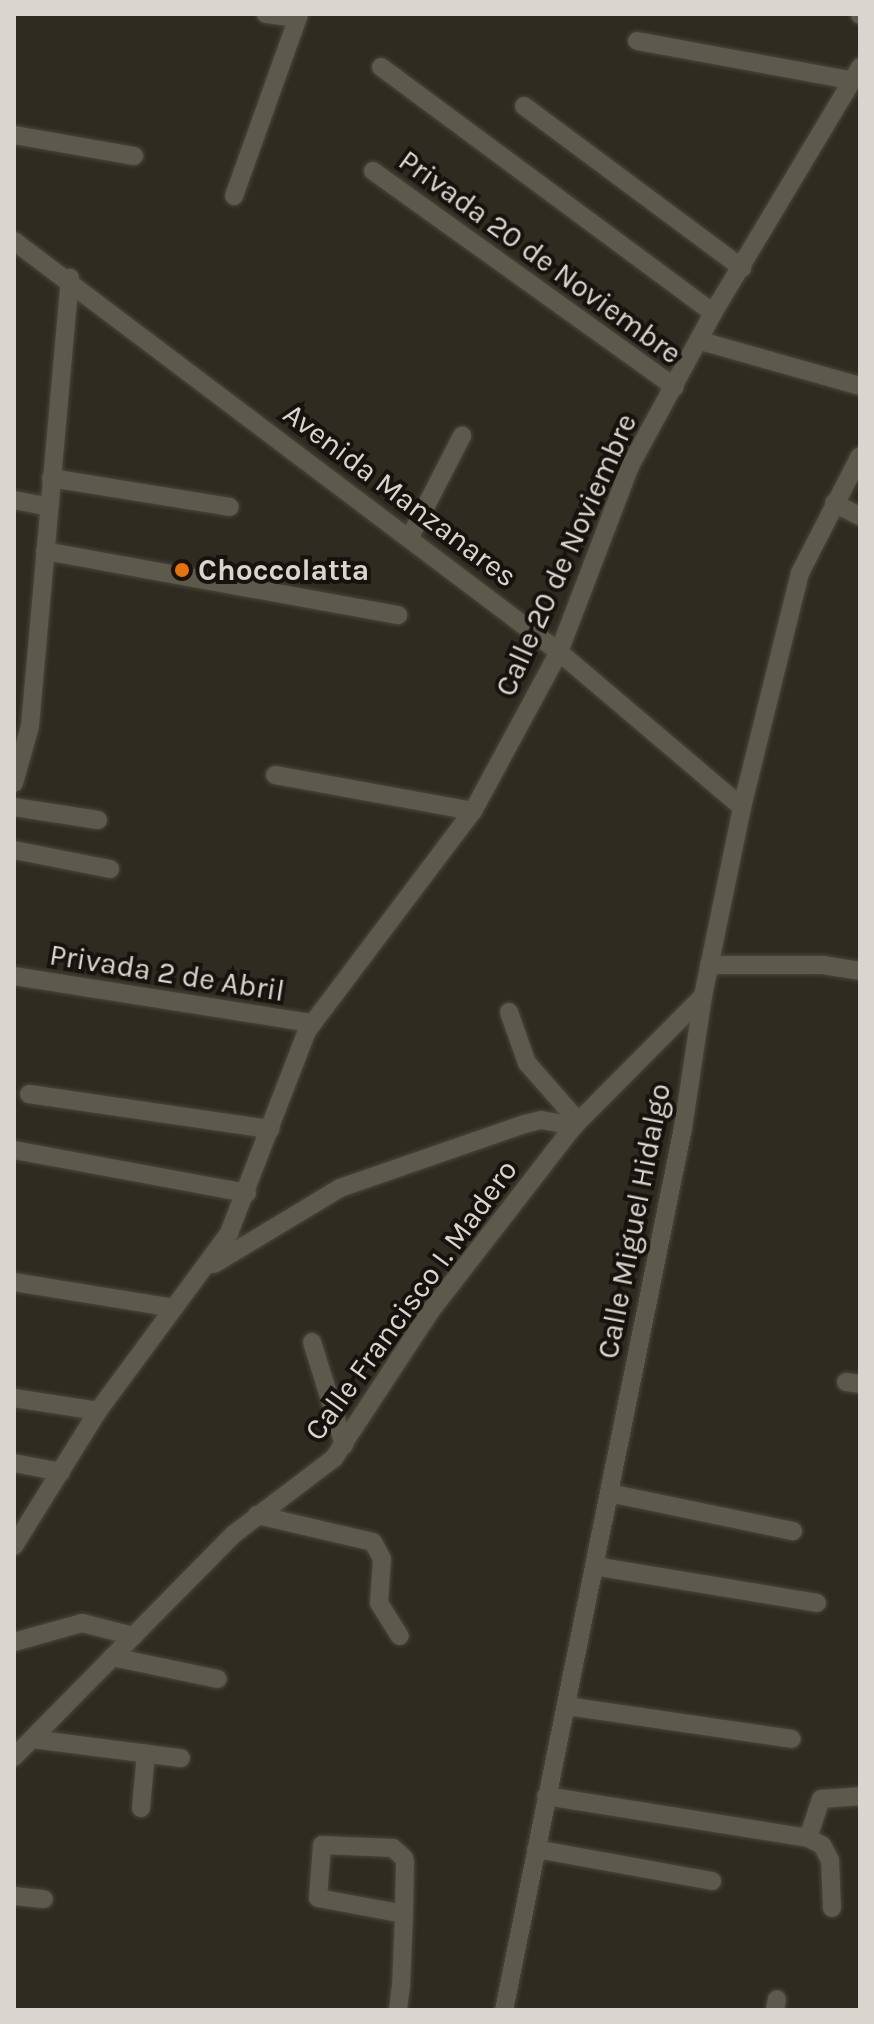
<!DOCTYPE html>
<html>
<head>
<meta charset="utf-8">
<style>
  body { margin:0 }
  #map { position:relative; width:874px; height:2024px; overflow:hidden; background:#2f2b20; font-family:Karla,sans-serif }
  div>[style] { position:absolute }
  .roads { filter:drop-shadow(0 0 2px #49463c) drop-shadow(0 0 2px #49463c) }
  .minor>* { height:18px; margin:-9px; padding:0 9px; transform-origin:9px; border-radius:9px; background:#5e594d }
  .dots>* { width:22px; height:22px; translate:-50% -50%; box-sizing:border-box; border:4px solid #16130e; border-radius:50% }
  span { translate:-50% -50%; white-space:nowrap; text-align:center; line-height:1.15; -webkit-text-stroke:8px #16130e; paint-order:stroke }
  .street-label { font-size:30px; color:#d9d6cf }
  .poi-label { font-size:30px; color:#d9d6cf; font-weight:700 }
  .left { translate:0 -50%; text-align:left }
  .frame { position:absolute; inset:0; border:16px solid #d9d6cf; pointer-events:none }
</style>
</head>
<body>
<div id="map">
  <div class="roads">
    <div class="minor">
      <i style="left:266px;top:14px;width:32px;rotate:7deg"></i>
      <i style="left:860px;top:14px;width:1px;rotate:90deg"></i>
      <i style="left:637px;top:41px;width:216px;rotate:10.4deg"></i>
      <i style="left:381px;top:67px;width:413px;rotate:36.5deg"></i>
      <i style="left:524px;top:106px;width:272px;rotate:36.6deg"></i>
      <i style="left:14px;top:135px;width:122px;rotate:9.9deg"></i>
      <i style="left:373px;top:171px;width:371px;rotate:35.6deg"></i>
      <i style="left:234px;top:196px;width:193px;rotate:-70.3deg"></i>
      <i style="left:14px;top:241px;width:683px;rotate:37.02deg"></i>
      <i style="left:559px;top:652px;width:240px;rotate:40.3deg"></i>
      <i style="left:701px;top:341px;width:165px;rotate:15.8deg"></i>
      <i style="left:51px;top:478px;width:181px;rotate:9.2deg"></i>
      <i style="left:14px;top:500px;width:36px;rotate:11deg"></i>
      <i style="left:834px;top:503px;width:29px;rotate:27deg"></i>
      <i style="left:410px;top:537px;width:114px;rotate:-62.8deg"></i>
      <i style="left:45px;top:551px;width:359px;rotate:10.3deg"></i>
      <i style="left:275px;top:775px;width:201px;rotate:10.3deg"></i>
      <i style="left:14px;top:783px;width:59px;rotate:-74.3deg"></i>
      <i style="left:30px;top:726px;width:450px;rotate:-84.9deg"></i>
      <i style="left:14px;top:807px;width:85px;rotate:8.8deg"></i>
      <i style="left:14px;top:850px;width:98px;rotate:11.2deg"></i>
      <i style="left:709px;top:965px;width:114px"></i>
      <i style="left:823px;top:965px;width:37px;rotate:9deg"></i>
      <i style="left:14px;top:976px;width:302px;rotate:9deg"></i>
      <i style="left:509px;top:1012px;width:54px;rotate:70.6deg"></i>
      <i style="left:527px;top:1063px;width:77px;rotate:48.7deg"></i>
      <i style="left:29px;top:1094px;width:244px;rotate:8.3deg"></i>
      <i style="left:14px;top:1150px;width:237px;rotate:10.5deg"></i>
      <i style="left:214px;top:1264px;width:147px;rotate:-31.1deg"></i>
      <i style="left:340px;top:1188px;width:196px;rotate:-19.1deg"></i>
      <i style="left:525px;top:1124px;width:16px;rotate:-14deg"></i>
      <i style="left:541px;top:1120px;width:34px;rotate:10deg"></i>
      <i style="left:14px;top:1282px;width:162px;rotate:9.2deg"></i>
      <i style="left:312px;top:1342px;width:108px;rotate:72.7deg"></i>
      <i style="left:846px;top:1382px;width:14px;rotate:8deg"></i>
      <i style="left:14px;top:1398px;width:85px;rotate:8.8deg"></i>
      <i style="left:14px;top:1463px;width:48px;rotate:10.8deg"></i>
      <i style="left:609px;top:1493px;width:188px;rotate:11.7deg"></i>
      <i style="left:257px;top:1515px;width:119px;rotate:13.1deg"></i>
      <i style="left:373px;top:1542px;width:19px;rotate:62deg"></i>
      <i style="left:382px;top:1559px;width:44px;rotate:93.9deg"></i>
      <i style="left:379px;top:1603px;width:39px;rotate:58deg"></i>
      <i style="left:14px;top:1546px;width:159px;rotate:-58.1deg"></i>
      <i style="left:98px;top:1411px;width:221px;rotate:-53.6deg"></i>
      <i style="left:229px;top:1233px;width:217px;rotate:-68.9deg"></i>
      <i style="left:307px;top:1031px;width:276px;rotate:-53deg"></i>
      <i style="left:473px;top:811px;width:181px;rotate:-61.6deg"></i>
      <i style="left:559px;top:652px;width:199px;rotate:-69.1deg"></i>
      <i style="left:630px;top:466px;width:174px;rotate:-61.5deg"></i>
      <i style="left:713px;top:313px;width:287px;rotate:-59.1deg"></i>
      <i style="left:594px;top:1566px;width:226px;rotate:9.4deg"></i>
      <i style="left:14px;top:1642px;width:71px;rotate:-15.6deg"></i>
      <i style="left:82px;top:1623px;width:53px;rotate:14.3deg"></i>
      <i style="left:112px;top:1657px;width:108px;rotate:11.7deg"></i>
      <i style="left:566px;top:1706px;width:228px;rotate:8.3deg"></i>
      <i style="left:32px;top:1739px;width:150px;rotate:7.3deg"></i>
      <i style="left:14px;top:1757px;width:313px;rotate:-45.4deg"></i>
      <i style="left:234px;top:1534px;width:126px;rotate:-37.2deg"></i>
      <i style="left:334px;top:1458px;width:178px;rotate:-56.7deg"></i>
      <i style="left:432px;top:1309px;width:232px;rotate:-52.2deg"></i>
      <i style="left:574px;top:1126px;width:183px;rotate:-45.2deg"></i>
      <i style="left:546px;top:1796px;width:265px;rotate:9.1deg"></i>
      <i style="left:808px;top:1838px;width:16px;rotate:27deg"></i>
      <i style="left:822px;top:1845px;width:17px;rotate:62deg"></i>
      <i style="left:830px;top:1860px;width:48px;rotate:87.6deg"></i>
      <i style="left:141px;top:1808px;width:55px;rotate:-84.8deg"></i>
      <i style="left:808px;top:1838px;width:41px;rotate:-71.6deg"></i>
      <i style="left:821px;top:1799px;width:39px;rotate:-4deg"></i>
      <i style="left:536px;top:1849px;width:179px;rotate:10.3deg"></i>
      <i style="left:14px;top:1896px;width:30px;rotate:6deg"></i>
      <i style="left:398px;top:2010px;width:23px;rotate:-83deg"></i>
      <i style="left:401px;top:1987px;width:73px;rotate:-87.6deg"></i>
      <i style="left:404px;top:1914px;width:51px;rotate:-88.9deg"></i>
      <i style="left:405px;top:1863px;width:5px;rotate:-101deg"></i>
      <i style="left:404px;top:1858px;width:15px;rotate:-138deg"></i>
      <i style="left:393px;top:1848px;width:71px;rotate:-177.6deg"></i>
      <i style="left:322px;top:1845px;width:53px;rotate:94.3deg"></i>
      <i style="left:318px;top:1898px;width:87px;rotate:10.5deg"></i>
      <i style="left:504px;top:2010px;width:900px;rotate:-78.53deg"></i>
      <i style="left:683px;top:1128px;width:134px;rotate:-81.4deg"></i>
      <i style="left:703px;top:996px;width:193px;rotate:-78.3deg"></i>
      <i style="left:742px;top:807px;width:241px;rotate:-76.1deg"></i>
      <i style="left:800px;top:573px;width:131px;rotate:-62.9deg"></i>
      <i style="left:775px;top:2010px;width:11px;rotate:-80deg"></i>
    </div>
  </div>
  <div class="dots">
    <i style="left:182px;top:570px;background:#e8710a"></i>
  </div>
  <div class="street-label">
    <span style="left:540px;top:257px;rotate:36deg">Privada 20 de Noviembre</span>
    <span style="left:400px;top:495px;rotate:37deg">Avenida Manzanares</span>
    <span style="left:566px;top:555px;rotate:-66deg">Calle 20 de Noviembre</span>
    <span style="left:167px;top:973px;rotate:9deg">Privada 2 de Abril</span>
    <span style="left:634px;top:1221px;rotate:-79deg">Calle Miguel Hidalgo</span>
    <span style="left:411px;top:1300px;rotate:-54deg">Calle Francisco I. Madero</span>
  </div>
  <div class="poi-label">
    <span class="left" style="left:198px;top:570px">Choccolatta</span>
  </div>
  <div class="frame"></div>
</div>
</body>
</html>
